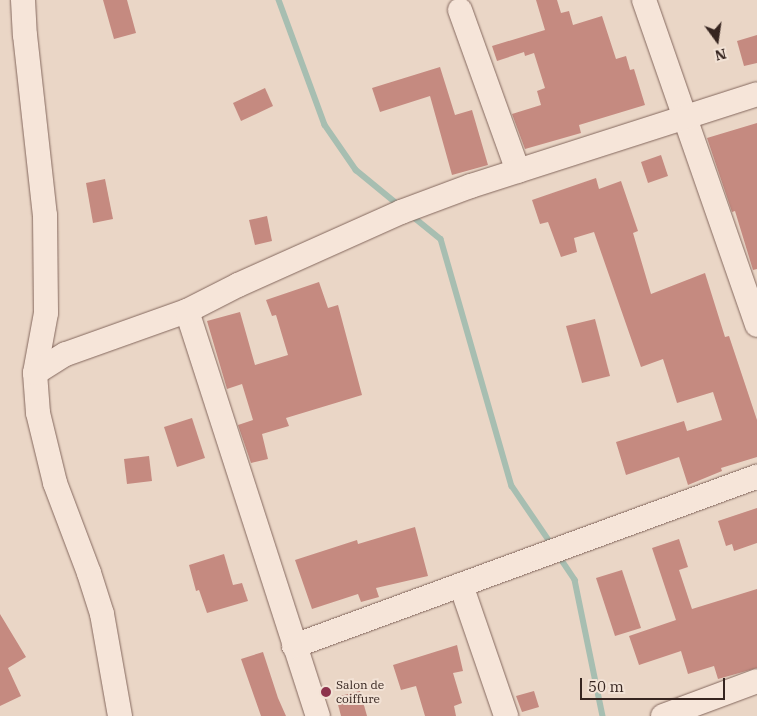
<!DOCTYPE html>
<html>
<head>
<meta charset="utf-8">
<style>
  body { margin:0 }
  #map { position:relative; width:757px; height:716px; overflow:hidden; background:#ead6c6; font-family:"IBM Plex Serif",serif }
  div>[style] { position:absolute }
  .stream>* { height:5.5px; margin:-2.75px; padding:0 2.75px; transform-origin:2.75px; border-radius:2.75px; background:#a7beb1 }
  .building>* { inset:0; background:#c58a80 }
  .roads { filter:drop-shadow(0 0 1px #84685e) drop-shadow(0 0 1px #84685e) }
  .minor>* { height:24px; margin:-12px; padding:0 12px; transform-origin:12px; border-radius:12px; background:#f6e5d9 }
  .dots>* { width:14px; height:14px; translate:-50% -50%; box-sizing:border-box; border:2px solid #f2e2d5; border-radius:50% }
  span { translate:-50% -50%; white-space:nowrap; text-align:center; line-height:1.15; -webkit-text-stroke:4px #f2e2d5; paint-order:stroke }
  .poi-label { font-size:12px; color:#362520 }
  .left { translate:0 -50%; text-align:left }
  .north { position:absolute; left:692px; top:15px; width:50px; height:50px; -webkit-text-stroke:4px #f2e2d5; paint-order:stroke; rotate:166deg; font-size:14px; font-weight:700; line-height:20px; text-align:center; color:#362520 }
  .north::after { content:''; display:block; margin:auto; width:18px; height:22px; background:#362520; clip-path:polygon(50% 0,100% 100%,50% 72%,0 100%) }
  .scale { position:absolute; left:580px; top:678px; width:145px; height:22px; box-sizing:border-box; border:2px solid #362520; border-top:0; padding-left:6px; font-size:15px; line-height:18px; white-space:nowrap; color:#362520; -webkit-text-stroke:4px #f2e2d5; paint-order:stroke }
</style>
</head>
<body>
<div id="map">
  <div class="stream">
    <i style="left:279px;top:0;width:133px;rotate:69.8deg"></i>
    <i style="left:325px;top:125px;width:55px;rotate:55.4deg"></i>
    <i style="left:356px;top:170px;width:57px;rotate:39.3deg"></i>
    <i style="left:411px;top:215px;width:38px;rotate:39deg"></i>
    <i style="left:441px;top:239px;width:257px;rotate:74deg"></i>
    <i style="left:512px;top:486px;width:73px;rotate:55.7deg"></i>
    <i style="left:559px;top:556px;width:29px;rotate:56deg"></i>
    <i style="left:575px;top:580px;width:139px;rotate:78.4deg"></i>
  </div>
  <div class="building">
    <i style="clip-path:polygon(103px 0,127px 0,136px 33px,114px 39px)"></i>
    <i style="clip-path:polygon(536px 0,557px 0,561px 13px,569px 11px,573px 25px,602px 16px,616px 59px,626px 56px,630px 70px,634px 69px,645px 105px,579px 125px,581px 133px,525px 149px,512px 114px,541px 105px,537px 91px,545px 88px,534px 53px,525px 56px,524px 52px,497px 61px,492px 46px,545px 30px)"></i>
    <i style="clip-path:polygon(757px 35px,757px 63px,744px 66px,737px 41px)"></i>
    <i style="clip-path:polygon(440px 67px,455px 115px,472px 110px,488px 165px,452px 175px,430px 96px,380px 112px,372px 88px)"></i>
    <i style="clip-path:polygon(265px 88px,273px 106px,241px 121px,233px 103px)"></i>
    <i style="clip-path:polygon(757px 123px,757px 269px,753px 270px,735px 211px,732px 212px,707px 138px)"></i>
    <i style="clip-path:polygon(661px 155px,668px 176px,648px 183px,641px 162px)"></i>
    <i style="clip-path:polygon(596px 178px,599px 189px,621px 181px,638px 231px,633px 233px,651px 294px,705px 273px,725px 337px,729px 336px,757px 420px,757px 457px,721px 468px,722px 471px,688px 485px,679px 457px,626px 475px,616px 442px,684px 421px,687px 431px,722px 420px,713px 392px,677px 403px,663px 359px,641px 367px,594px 232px,574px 238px,577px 252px,561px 257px,548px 222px,540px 224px,532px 200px)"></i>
    <i style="clip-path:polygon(105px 179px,113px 219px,93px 223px,86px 183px)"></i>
    <i style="clip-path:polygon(267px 216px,272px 241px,255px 245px,249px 220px)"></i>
    <i style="clip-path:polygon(319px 282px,328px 308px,338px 305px,362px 395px,286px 418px,289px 426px,262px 434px,268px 459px,251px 463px,238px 425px,253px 420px,242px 384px,227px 389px,207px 321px,240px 312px,255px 365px,288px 355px,276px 315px,272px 316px,266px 300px)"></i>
    <i style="clip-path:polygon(595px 319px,610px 376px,582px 383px,566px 326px)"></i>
    <i style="clip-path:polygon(192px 418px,205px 458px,177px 467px,164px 427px)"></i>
    <i style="clip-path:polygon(149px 456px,152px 481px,127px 484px,124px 459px)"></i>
    <i style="clip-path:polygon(757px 508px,757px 543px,734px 551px,732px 544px,726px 546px,718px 521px)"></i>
    <i style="clip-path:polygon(415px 527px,428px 576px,376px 588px,379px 597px,361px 602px,358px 594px,312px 609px,295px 560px,357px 540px,358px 544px)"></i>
    <i style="clip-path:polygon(679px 539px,688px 567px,679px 570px,692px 609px,757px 589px,757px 668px,718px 679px,714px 666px,688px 674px,681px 651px,639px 665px,629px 636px,676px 620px,652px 548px)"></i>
    <i style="clip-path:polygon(224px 554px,233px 585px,242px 583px,248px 601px,207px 613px,199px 590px,196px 591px,189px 565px)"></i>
    <i style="clip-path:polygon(622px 570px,641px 628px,615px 636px,596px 578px)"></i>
    <i style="clip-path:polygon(0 614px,26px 657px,8px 668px,21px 696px,0 706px)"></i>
    <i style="clip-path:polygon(457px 645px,463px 671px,453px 673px,462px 703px,454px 706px,456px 716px,425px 716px,416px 686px,401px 690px,393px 665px)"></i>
    <i style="clip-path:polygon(263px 652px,278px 698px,286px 716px,261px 716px,241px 659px)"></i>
    <i style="clip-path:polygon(360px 691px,367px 716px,341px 716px,336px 697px)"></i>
    <i style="clip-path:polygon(534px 691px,539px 707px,522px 712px,516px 696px)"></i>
  </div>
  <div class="roads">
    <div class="minor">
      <i style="left:23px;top:0;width:35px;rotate:87deg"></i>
      <i style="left:25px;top:35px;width:181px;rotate:83.7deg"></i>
      <i style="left:45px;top:215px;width:98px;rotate:89.4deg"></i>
      <i style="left:46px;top:313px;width:61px;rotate:100.4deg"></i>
      <i style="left:35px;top:373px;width:40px;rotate:85.7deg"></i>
      <i style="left:38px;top:413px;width:72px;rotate:76.3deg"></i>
      <i style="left:55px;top:483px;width:96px;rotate:69.3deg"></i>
      <i style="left:89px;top:573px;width:43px;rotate:72.4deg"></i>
      <i style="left:102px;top:614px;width:104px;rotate:80deg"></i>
      <i style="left:644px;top:0;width:344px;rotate:70.8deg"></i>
      <i style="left:460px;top:10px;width:171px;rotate:70.2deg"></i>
      <i style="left:187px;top:311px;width:426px;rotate:72.1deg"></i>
      <i style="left:35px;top:373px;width:36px;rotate:-32deg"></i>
      <i style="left:66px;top:354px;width:128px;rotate:-19.6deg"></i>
      <i style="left:187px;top:311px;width:57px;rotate:-27deg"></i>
      <i style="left:238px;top:285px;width:179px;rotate:-24.1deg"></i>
      <i style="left:401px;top:212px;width:75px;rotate:-20.4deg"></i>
      <i style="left:471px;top:186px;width:300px;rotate:-17.8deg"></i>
      <i style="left:461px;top:585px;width:139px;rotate:71deg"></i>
      <i style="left:294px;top:646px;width:493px;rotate:-20.1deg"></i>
      <i style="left:663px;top:716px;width:100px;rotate:-20.4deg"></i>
    </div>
  </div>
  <div class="dots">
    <i style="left:326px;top:692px;background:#8d334c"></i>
  </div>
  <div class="poi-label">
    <span class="left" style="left:336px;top:692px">Salon de<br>coiffure</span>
  </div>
  <div class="north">N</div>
  <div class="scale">50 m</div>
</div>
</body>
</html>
